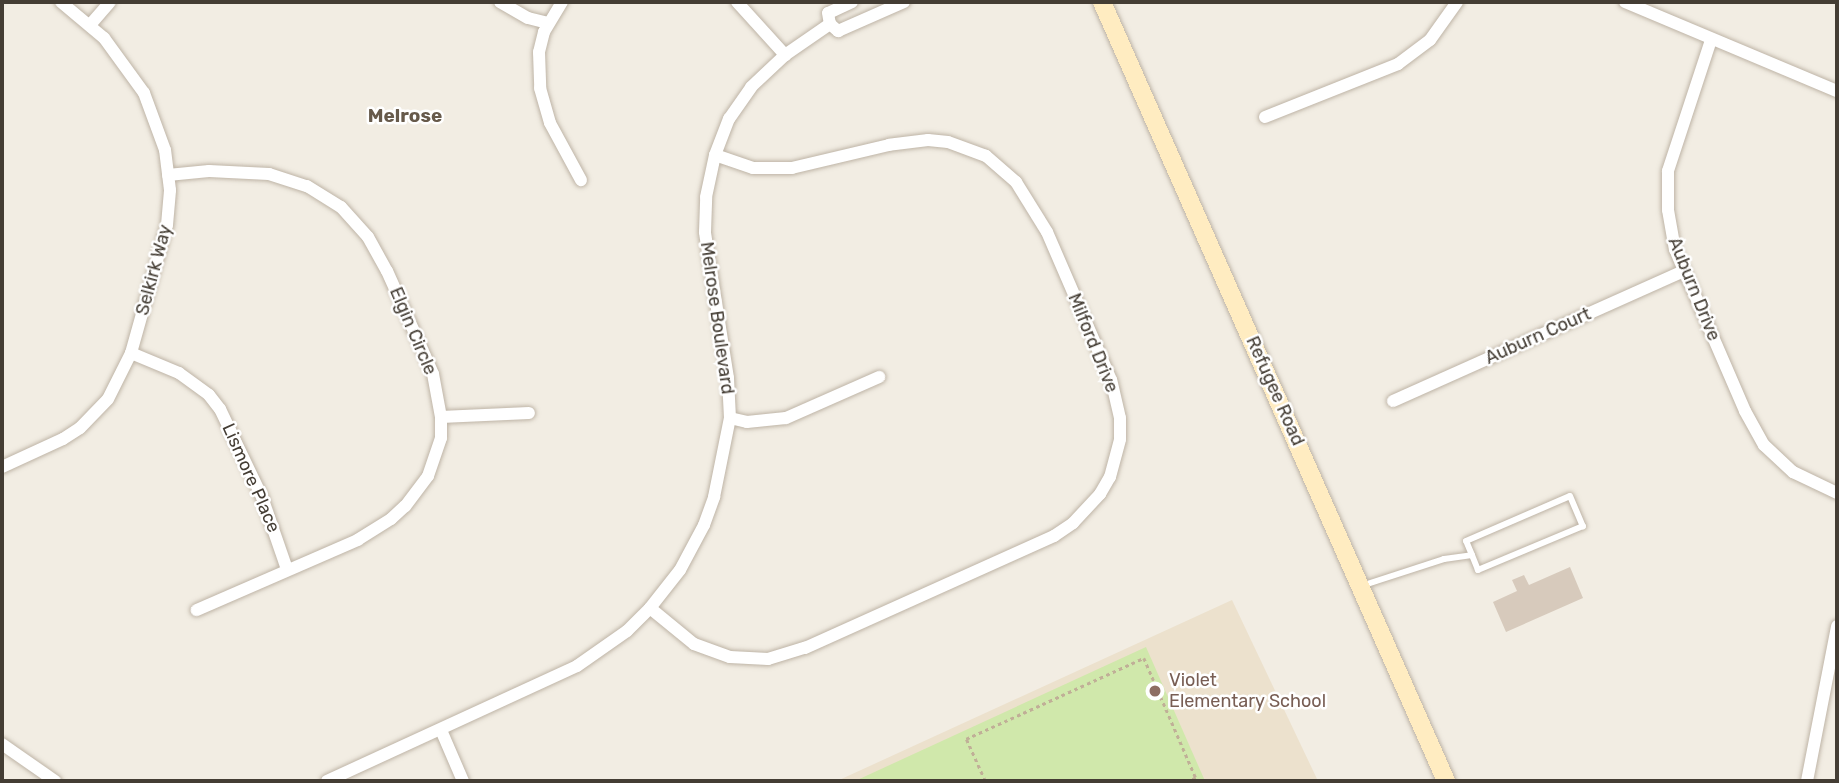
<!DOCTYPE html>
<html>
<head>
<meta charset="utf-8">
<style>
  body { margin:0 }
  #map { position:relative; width:1839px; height:783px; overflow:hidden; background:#f2ede3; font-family:Rubik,sans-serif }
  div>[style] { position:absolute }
  .education>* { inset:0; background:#ece1cd }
  .green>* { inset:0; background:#d0e8ab }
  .building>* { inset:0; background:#d7cabc }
  .path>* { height:2.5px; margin-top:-1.25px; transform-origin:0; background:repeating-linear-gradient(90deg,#c0af97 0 3.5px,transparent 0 7px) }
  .roads { filter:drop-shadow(0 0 2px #beb4a6) drop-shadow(0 0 2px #beb4a6) }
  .lane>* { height:6px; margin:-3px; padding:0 3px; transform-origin:3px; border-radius:3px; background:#fff }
  .street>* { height:12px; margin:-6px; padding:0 6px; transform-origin:6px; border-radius:6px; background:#fff }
  .secondary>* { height:18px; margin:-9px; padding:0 9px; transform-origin:9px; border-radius:9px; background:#ffecc1 }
  .dots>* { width:19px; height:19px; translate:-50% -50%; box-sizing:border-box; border:4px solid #fff; border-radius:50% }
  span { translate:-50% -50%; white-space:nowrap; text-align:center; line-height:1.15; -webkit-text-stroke:5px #fff; paint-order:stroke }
  .street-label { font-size:18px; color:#443d34 }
  .education-label { font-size:18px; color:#785e54 }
  .left { translate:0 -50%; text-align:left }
  .neighbourhood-label { font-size:19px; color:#675a4b; font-weight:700 }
  .frame { position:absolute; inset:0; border:4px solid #443d34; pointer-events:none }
</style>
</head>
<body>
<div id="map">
  <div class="education">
    <i style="clip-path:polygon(1232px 600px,1318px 781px,837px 781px)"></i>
  </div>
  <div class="green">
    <i style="clip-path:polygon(1146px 647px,1205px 781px,855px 781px)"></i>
  </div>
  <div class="building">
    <i style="clip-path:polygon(1570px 567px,1583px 598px,1506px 632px,1493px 602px,1517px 591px,1512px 580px,1524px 575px,1529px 585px)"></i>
  </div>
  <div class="path">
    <i style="left:985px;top:781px;width:46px;rotate:-114.3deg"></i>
    <i style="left:966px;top:739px;width:196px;rotate:-24.5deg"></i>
    <i style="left:1144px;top:658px;width:131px;rotate:66.6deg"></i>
    <i style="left:1196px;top:778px;width:8px;rotate:157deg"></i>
  </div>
  <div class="roads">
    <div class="lane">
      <i style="left:1361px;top:586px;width:87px;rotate:-18deg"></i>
      <i style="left:1444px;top:559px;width:28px;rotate:-8deg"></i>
      <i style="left:1472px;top:555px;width:15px;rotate:-113deg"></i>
      <i style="left:1466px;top:541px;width:113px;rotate:-23.4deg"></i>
      <i style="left:1570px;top:496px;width:33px;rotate:67deg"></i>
      <i style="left:1583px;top:526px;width:114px;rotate:157.3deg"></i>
      <i style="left:1478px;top:570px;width:16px;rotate:-112deg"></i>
    </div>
    <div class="street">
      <i style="left:500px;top:2px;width:32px;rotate:30deg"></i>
      <i style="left:528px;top:18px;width:21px;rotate:14deg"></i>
      <i style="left:562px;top:2px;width:35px;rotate:121deg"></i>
      <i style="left:544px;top:32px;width:21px;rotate:104deg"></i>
      <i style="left:539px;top:52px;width:36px;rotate:88deg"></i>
      <i style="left:540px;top:88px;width:36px;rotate:74deg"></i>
      <i style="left:550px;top:123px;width:65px;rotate:61.5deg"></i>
      <i style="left:737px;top:2px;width:72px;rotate:47.8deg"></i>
      <i style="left:852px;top:2px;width:26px;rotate:155deg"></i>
      <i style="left:828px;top:13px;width:11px;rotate:80deg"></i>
      <i style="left:830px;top:24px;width:11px;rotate:41deg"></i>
      <i style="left:838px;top:31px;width:72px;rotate:-23.7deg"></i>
      <i style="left:1625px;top:2px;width:230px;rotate:22.8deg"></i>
      <i style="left:90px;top:25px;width:30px;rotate:-49deg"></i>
      <i style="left:1711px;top:40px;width:138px;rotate:108.2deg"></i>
      <i style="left:1668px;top:171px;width:39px;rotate:90deg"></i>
      <i style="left:1668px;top:210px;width:40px;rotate:80deg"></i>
      <i style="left:1675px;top:249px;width:176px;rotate:66.6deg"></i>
      <i style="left:1745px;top:411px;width:39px;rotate:61deg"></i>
      <i style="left:1764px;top:445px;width:40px;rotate:43deg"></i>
      <i style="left:1793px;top:472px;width:49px;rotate:25.5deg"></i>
      <i style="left:1265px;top:117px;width:143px;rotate:-21.7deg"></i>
      <i style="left:1398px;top:64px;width:40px;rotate:-37deg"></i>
      <i style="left:1430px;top:40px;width:47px;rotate:-54.6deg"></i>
      <i style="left:168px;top:175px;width:41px;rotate:-5.6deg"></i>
      <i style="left:209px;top:171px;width:60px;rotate:2.9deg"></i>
      <i style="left:269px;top:174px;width:40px;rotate:18deg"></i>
      <i style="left:307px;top:186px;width:40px;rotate:32deg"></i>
      <i style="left:341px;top:207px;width:40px;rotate:48deg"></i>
      <i style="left:368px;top:237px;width:39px;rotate:61deg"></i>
      <i style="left:387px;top:271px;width:113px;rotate:65.9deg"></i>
      <i style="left:433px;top:374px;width:44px;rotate:79.5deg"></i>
      <i style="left:441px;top:417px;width:21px;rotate:90deg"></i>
      <i style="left:441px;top:438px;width:40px;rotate:108.9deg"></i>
      <i style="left:428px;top:476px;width:38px;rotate:127deg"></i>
      <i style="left:405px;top:506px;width:19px;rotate:137deg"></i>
      <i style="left:391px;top:519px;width:39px;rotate:148deg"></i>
      <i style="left:358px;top:540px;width:176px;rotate:156.5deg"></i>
      <i style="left:131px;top:353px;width:52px;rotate:22.6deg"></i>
      <i style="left:179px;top:373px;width:37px;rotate:36deg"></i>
      <i style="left:209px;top:395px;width:18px;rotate:52deg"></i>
      <i style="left:220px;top:409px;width:98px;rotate:64.5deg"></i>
      <i style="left:262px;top:497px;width:76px;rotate:70.9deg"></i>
      <i style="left:1393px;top:401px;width:318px;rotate:-24.1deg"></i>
      <i style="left:441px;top:417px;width:88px;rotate:-2.6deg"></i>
      <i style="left:730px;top:418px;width:17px;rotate:13deg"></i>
      <i style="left:747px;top:422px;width:39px;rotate:-6deg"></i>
      <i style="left:786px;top:418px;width:102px;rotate:-23.8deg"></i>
      <i style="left:2px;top:467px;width:67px;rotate:-24.7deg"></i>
      <i style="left:63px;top:439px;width:20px;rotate:-33deg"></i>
      <i style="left:80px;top:428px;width:40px;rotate:-46deg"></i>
      <i style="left:108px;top:399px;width:51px;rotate:-63.4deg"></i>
      <i style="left:131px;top:353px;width:133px;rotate:-74.3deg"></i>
      <i style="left:167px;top:225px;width:35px;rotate:-85deg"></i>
      <i style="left:170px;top:190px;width:40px;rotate:-97.1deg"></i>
      <i style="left:165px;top:150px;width:61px;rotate:-110.2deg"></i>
      <i style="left:144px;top:93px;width:68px;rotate:-126deg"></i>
      <i style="left:104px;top:38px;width:56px;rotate:-140.1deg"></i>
      <i style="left:650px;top:608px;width:57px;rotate:39.3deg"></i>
      <i style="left:694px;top:644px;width:38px;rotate:20deg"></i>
      <i style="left:730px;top:657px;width:38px;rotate:3deg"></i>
      <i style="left:768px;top:659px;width:39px;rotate:-17deg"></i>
      <i style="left:805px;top:648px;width:273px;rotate:-24.2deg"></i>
      <i style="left:1054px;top:536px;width:23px;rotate:-34deg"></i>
      <i style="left:1073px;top:523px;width:40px;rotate:-47deg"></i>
      <i style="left:1100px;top:494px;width:20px;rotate:-60deg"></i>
      <i style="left:1110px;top:477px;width:39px;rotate:-75deg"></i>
      <i style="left:1120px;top:439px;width:21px;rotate:-90deg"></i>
      <i style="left:1120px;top:418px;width:39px;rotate:-103deg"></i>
      <i style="left:1111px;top:380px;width:161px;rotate:-113.4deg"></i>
      <i style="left:1047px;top:232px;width:59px;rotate:-121.8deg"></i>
      <i style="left:1016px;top:182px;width:40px;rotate:-139deg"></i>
      <i style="left:986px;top:156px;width:40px;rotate:-159.8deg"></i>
      <i style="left:948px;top:142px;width:20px;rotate:-174deg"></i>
      <i style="left:928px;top:140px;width:39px;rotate:173deg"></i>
      <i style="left:889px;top:145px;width:100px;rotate:166.7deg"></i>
      <i style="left:792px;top:168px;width:39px;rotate:180deg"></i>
      <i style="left:753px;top:168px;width:40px;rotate:-161.1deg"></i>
      <i style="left:441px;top:730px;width:56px;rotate:66.7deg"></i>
      <i style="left:2px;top:744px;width:65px;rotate:34.9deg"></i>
      <i style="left:327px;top:781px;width:275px;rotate:-24.7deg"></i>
      <i style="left:577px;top:666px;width:61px;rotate:-35deg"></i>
      <i style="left:627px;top:631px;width:33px;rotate:-45deg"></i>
      <i style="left:650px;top:608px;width:48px;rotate:-51.7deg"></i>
      <i style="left:680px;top:570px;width:51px;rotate:-61.9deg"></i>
      <i style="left:704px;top:525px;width:30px;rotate:-70deg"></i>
      <i style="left:714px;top:497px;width:81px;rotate:-78.6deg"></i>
      <i style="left:730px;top:418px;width:40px;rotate:-92.9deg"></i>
      <i style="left:728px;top:378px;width:148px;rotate:-99deg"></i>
      <i style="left:705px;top:232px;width:35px;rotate:-88deg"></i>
      <i style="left:706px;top:197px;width:43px;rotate:-77.9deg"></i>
      <i style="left:715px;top:155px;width:39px;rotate:-69deg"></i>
      <i style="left:729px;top:119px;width:39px;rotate:-55deg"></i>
      <i style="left:751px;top:87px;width:47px;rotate:-43.3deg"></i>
      <i style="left:785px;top:55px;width:55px;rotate:-34.6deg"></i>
      <i style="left:1807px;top:781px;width:158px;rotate:-79deg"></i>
    </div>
    <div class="secondary">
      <i style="left:1102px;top:2px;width:852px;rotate:66.17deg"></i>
    </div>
  </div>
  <div class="dots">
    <i style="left:1155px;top:691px;background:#8d6e63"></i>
  </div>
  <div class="street-label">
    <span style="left:154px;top:270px;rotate:-75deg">Selkirk Way</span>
    <span style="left:1694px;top:289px;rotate:68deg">Auburn Drive</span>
    <span style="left:717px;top:318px;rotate:82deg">Melrose Boulevard</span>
    <span style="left:413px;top:331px;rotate:67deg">Elgin Circle</span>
    <span style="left:1538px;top:336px;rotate:-24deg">Auburn Court</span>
    <span style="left:1093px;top:343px;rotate:68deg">Milford Drive</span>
    <span style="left:1275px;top:391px;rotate:66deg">Refugee Road</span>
    <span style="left:251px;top:478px;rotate:66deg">Lismore Place</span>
  </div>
  <div class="education-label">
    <span class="left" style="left:1169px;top:691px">Violet<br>Elementary School</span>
  </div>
  <div class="neighbourhood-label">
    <span style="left:405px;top:116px">Melrose</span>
  </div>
  <div class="frame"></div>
</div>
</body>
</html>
